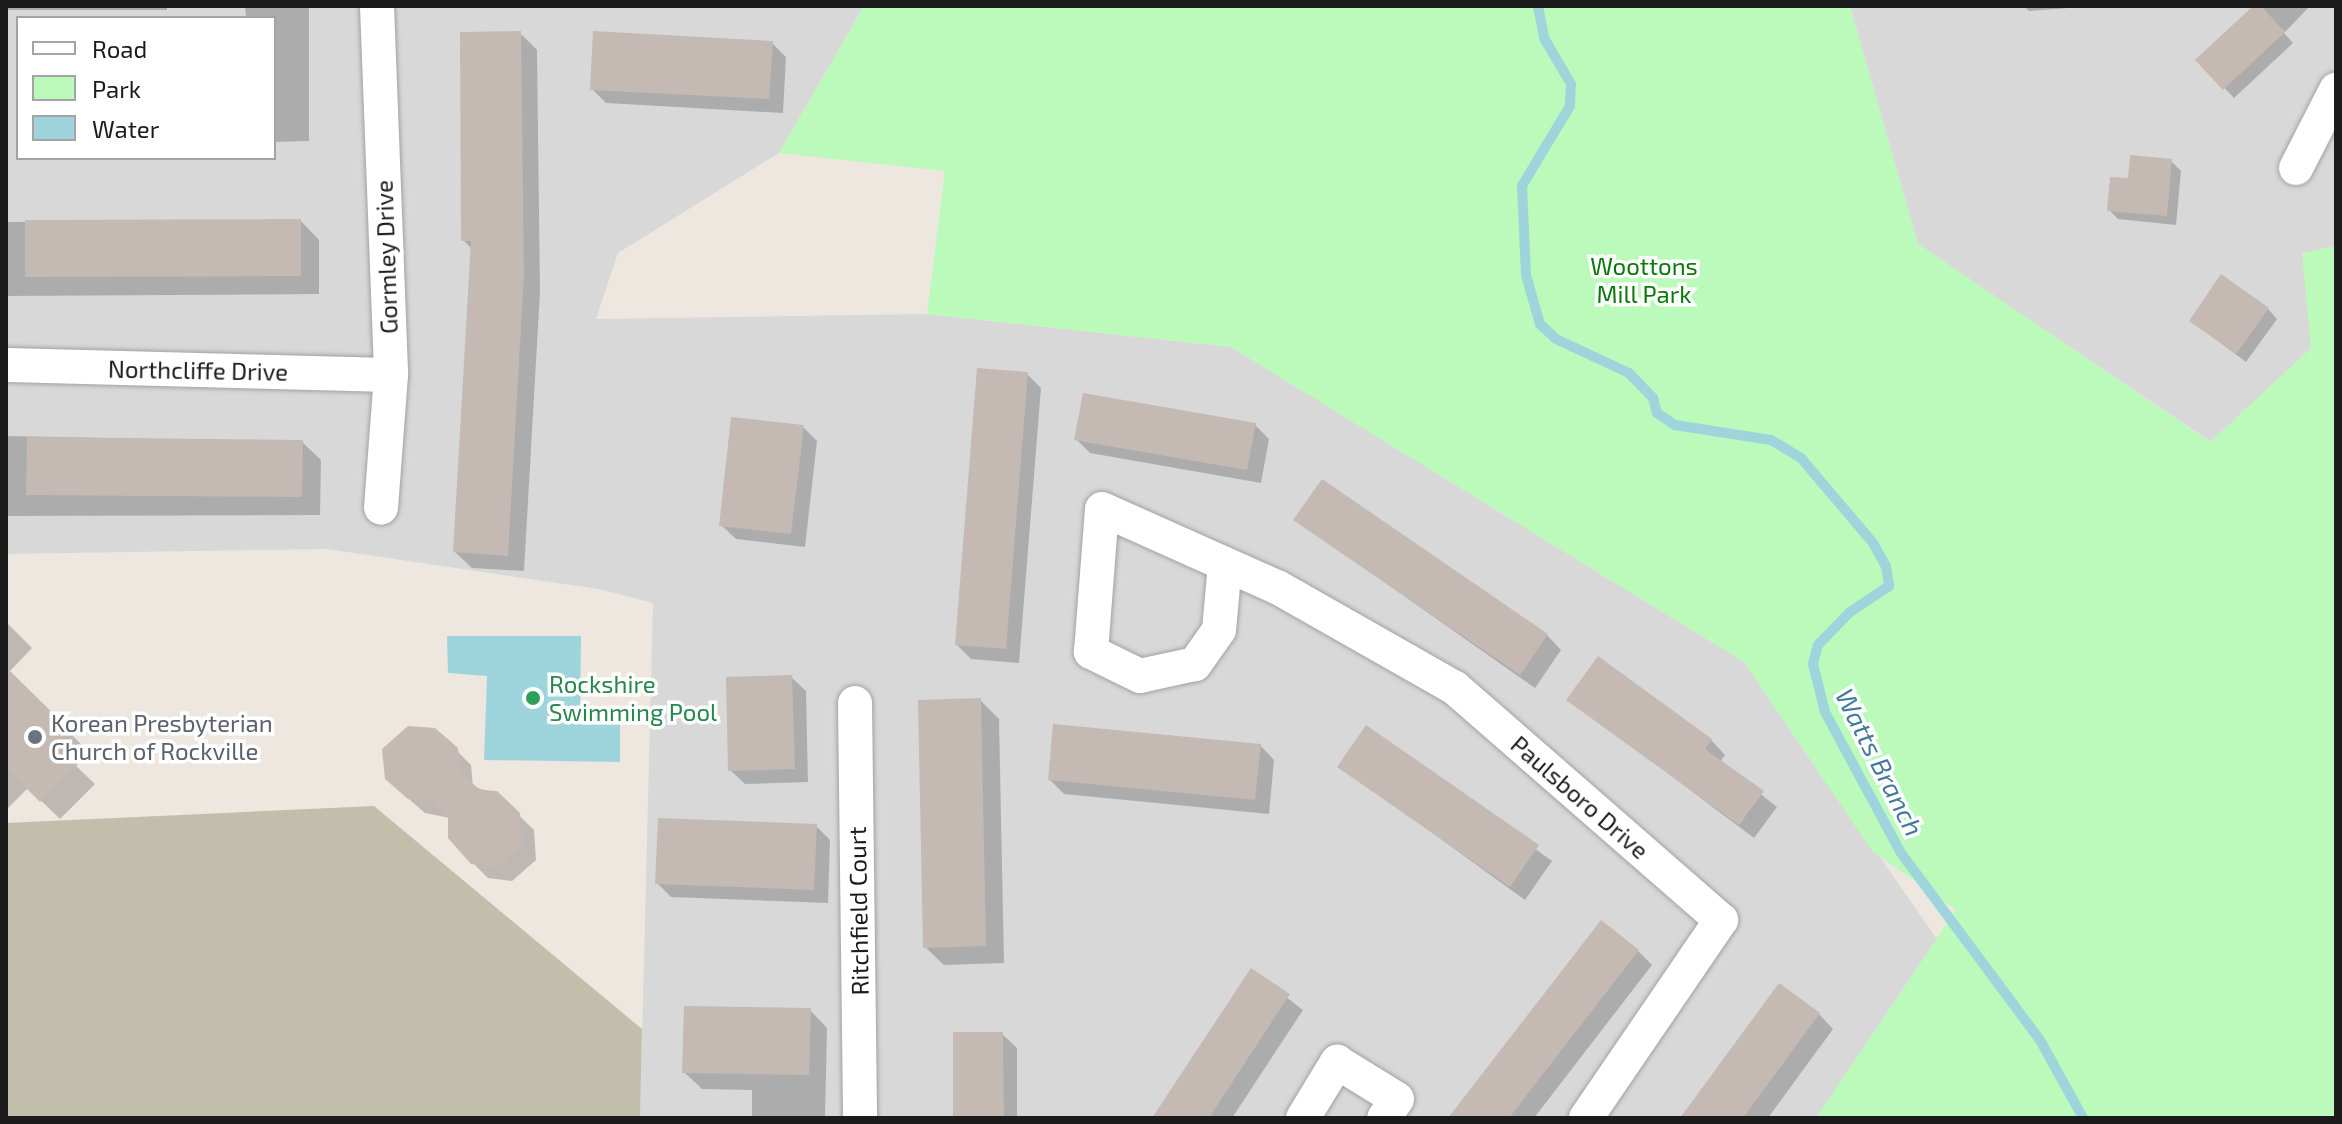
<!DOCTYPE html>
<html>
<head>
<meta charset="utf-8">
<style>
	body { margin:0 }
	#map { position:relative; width:2342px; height:1124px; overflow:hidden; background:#ede7e0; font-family:"Exo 2",sans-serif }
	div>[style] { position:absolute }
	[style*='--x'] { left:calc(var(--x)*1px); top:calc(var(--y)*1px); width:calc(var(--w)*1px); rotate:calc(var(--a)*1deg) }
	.residential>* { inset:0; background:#d9d8d8 }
	.construction>* { inset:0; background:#c1bfab }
	.park>* { inset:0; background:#bbfaba }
	.water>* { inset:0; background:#9ed4dc }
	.shadow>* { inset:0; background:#0003 }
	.stream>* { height:10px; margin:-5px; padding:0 5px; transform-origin:5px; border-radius:5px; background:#9ed4dc }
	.building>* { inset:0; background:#c4b9b3 }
	.roads { filter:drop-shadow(0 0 2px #a2a2a2) drop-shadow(0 0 2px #a2a2a2) }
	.street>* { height:34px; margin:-17px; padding:0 17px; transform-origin:17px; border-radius:17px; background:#fff }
	.dots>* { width:22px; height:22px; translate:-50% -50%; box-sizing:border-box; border:4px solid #fff; border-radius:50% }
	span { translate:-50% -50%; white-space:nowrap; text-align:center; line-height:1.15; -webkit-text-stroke:7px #fff; paint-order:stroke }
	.street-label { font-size:24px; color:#1b1b1b }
	.park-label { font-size:24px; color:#0b7909 }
	.leisure-label { font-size:24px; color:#27864d }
	.left { translate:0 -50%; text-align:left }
	.worship-label { font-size:24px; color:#5b616d }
	.water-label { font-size:26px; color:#42789c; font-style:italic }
	.frame { position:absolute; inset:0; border:8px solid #1b1b1b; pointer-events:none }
	.legend { position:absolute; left:16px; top:16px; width:260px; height:144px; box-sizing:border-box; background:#fff; border:2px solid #a4a4a4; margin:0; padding:10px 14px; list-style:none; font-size:24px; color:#1b1b1b }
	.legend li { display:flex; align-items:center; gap:16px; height:40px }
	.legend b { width:40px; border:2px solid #a4a4a4 }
</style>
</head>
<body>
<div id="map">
	<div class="residential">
		<div style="clip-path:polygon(evenodd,6px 6px,864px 6px,779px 153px,618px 253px,596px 319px,927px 314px,1231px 347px,1744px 662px,1937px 939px,1825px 1118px,640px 1118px,653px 603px,598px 589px,327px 549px,6px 554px,6px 6px,18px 18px,274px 18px,274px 158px,18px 158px,18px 18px)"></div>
		<div style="clip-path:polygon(1850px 6px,2336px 6px,2336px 632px,2211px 442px,1918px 244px)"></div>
	</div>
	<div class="construction">
		<div style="clip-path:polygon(374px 806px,642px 1029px,640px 1118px,6px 1118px,6px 823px)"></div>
	</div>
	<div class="park">
		<div style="clip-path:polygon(864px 6px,1850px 6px,1918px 244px,2210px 442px,2311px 348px,2302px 253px,2336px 246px,2336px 1118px,1816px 1118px,1956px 910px,1872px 851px,1744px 662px,1231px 347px,927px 314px,945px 171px,779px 153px)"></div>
	</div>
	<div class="water">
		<div style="clip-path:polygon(447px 636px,581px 636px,580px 720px,620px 721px,620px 762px,484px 760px,487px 676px,448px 673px)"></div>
	</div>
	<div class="shadow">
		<div style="clip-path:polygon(6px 6px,167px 6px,167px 10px,6px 10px)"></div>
		<div style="clip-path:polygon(245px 6px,309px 6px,309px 141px,274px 142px,274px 18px,246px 18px)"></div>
		<div style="clip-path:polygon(2024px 6px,2095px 6px,2029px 11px)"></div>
		<div style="clip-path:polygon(2255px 6px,2310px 6px,2284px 33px,2293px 43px,2234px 98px,2198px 60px)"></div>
		<div style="clip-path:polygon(520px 33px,537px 50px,540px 292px,524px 571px,472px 568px,455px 552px,472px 249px,463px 240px)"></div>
		<div style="clip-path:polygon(772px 43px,786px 57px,783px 113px,606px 103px,592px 89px)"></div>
		<div style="clip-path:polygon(2171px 161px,2181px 171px,2176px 225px,2118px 219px,2109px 210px,2130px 180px)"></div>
		<div style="clip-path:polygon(301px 221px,319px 240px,319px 294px,6px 296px,6px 222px)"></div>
		<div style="clip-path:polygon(2268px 309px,2277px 319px,2246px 362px,2191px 321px)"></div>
		<div style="clip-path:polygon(1027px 374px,1041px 388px,1019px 663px,971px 659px,957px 645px)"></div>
		<div style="clip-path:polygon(1255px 425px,1269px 439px,1261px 483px,1090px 453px,1076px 439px)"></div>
		<div style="clip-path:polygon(803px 427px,817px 441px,805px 547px,736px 539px,721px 525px)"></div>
		<div style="clip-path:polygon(6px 436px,302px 442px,321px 460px,320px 515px,6px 516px)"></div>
		<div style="clip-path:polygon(1296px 520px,1547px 635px,1561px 650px,1535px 688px)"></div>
		<div style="clip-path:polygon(6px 622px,32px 648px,9px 672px,87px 750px,74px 764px,95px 784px,60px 819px,28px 788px,6px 810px)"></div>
		<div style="clip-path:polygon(791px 677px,806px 691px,808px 782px,745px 784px,730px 770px)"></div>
		<div style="clip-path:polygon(1569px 699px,1711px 740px,1725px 755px,1720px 762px,1777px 807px,1754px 838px)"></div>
		<div style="clip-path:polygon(980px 700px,999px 719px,1004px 963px,944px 965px,925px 947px)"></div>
		<div style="clip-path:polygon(1367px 728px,1552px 861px,1525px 900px,1340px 766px)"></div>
		<div style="clip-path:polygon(1260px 745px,1274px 760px,1269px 814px,1064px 794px,1050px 780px)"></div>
		<div style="clip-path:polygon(456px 750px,471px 765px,473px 787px,496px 793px,534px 830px,536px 860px,512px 881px,488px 878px,473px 863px,450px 818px,425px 813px,402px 793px)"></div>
		<div style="clip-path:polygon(816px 826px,830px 840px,828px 903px,671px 897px,657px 883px)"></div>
		<div style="clip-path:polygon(1638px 951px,1652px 965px,1534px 1118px,1461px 1118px)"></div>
		<div style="clip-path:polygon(1252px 971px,1303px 1010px,1232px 1118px,1155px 1118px)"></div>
		<div style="clip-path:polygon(810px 1010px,827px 1028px,825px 1118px,752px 1118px,752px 1090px,702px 1089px,684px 1072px)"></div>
		<div style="clip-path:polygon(1819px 1014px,1833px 1029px,1768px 1118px,1684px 1118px)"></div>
		<div style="clip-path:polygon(1002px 1034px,1017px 1048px,1017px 1118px,955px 1118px)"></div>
	</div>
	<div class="stream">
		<div style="--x:1538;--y:6;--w:33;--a:79"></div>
		<div style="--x:1544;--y:38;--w:53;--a:59.6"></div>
		<div style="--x:1571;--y:84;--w:22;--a:93"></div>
		<div style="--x:1570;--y:106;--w:93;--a:121"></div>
		<div style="--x:1522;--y:186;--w:89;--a:87.4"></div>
		<div style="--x:1526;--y:275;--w:51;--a:74.1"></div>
		<div style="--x:1540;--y:324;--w:22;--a:43"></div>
		<div style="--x:1556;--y:339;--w:81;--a:25"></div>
		<div style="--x:1629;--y:373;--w:35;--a:46"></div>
		<div style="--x:1653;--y:398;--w:16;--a:75"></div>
		<div style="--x:1657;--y:413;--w:22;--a:34"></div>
		<div style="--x:1675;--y:425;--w:97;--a:8.9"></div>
		<div style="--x:1771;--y:440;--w:35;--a:31"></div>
		<div style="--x:1801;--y:458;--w:111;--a:49.7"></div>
		<div style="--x:1873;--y:543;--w:26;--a:61"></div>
		<div style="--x:1886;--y:566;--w:20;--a:81"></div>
		<div style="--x:1889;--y:586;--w:47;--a:146.3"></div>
		<div style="--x:1850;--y:612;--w:46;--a:134.1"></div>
		<div style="--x:1818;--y:645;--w:20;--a:105"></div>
		<div style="--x:1813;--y:664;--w:49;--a:76"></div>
		<div style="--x:1825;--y:712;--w:160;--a:61.7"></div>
		<div style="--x:1901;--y:853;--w:233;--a:53.4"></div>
		<div style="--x:2040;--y:1040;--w:89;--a:61.1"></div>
	</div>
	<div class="building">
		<div style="clip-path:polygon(2253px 6px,2261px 6px,2285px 32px,2223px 90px,2195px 60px)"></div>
		<div style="clip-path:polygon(521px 31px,524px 274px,508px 556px,453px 552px,471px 241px,461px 241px,460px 32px)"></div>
		<div style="clip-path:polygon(593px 31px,773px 41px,769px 99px,590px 90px)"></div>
		<div style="clip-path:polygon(2130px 155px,2172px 159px,2167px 216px,2107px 211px,2110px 177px,2128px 178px)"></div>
		<div style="clip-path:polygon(301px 219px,301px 276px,25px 277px,25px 220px)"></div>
		<div style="clip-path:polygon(2221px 274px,2269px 308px,2236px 354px,2189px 321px)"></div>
		<div style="clip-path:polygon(977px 368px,1028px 372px,1006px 649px,955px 645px)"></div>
		<div style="clip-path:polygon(1083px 393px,1256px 423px,1247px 470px,1074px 440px)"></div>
		<div style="clip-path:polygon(731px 417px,804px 425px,791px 534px,719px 526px)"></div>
		<div style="clip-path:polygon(27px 437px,303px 440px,302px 497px,26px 495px)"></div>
		<div style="clip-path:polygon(1322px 479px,1548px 634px,1520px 675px,1293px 520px)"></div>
		<div style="clip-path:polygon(1598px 656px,1712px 739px,1705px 749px,1764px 791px,1739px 825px,1566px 700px)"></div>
		<div style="clip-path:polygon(6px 667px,70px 730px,57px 744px,78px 764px,40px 802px,6px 768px)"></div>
		<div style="clip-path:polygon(792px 675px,795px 769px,728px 771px,726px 677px)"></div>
		<div style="clip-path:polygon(981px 698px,986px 946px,923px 948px,918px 700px)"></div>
		<div style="clip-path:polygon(1053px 724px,1261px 744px,1255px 800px,1048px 780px)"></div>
		<div style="clip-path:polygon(1366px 725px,1539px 845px,1510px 887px,1337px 767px)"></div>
		<div style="clip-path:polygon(408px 726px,435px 728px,458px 748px,460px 772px,480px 790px,497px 791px,520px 813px,522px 845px,498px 867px,471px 864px,448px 838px,448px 818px,430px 801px,408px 799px,385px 779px,382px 749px)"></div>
		<div style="clip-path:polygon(658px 818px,817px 824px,814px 890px,655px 884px)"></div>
		<div style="clip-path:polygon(1601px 920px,1639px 950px,1509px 1118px,1448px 1118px)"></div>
		<div style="clip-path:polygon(1251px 968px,1290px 994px,1209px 1118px,1152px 1118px)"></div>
		<div style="clip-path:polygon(1779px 983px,1820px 1013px,1743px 1118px,1680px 1118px)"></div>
		<div style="clip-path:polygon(684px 1006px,811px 1008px,809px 1075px,682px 1073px)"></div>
		<div style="clip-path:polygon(953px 1032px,1003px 1032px,1004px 1118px,953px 1118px)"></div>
	</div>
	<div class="roads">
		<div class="street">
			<div style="--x:377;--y:6;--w:369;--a:87.8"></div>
			<div style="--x:391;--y:375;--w:133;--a:94.3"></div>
			<div style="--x:2296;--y:168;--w:88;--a:-62.9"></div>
			<div style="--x:6;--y:365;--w:385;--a:1.5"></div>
			<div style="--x:1225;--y:564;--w:66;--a:95.2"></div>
			<div style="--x:1219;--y:630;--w:42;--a:125.2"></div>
			<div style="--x:1195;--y:664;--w:56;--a:167.7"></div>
			<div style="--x:1140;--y:676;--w:55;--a:-153.9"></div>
			<div style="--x:1091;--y:652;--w:143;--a:-85.6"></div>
			<div style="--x:1102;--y:509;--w:154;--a:24.1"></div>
			<div style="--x:1243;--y:572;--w:39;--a:24"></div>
			<div style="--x:1279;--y:588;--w:202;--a:29.6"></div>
			<div style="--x:1455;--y:688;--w:353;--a:41.1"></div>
			<div style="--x:1721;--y:920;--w:240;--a:124.3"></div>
			<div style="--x:855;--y:703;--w:415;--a:89.3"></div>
			<div style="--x:1303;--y:1118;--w:66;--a:-58.7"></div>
			<div style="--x:1337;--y:1062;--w:70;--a:31.7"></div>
			<div style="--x:1397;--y:1099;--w:23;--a:124"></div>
		</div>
	</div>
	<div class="dots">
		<div style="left:533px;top:698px;background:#2e9e5b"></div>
		<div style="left:35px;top:737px;background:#6b7280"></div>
	</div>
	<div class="street-label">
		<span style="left:386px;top:257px;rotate:-92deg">Gormley Drive</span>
		<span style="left:198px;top:370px;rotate:1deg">Northcliffe Drive</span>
		<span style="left:1580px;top:797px;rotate:41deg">Paulsboro Drive</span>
		<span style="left:858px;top:911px;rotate:-91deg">Ritchfield Court</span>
	</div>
	<div class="park-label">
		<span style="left:1644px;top:280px">Woottons<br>Mill Park</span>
	</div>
	<div class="leisure-label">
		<span class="left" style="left:549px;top:698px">Rockshire<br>Swimming Pool</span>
	</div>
	<div class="worship-label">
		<span class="left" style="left:51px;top:737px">Korean Presbyterian<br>Church of Rockville</span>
	</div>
	<div class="water-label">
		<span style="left:1880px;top:762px;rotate:63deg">Watts Branch</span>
	</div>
	<div class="frame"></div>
	<ul class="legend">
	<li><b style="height:10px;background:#fff"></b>Road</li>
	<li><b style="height:22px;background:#bbfaba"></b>Park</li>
	<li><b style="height:22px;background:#9ed4dc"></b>Water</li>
	</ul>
</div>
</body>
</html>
